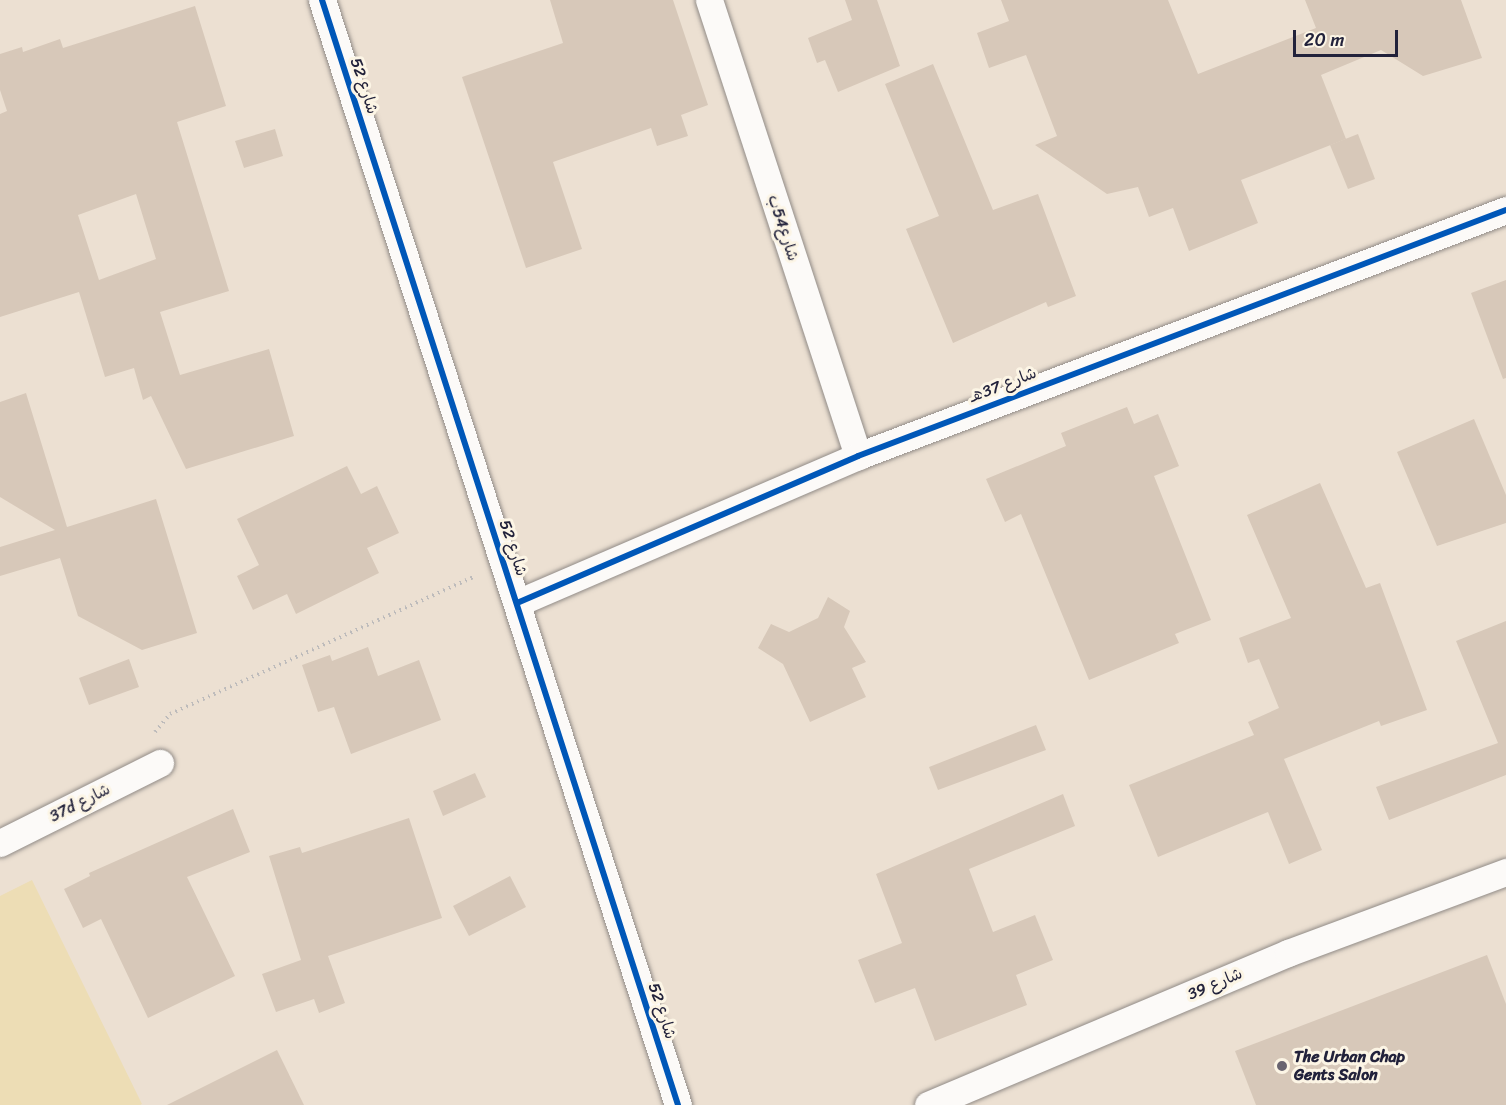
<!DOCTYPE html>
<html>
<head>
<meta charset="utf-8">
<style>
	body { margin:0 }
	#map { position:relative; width:1506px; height:1105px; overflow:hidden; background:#ece0d2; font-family:Sriracha,"Playpen Sans Arabic",sans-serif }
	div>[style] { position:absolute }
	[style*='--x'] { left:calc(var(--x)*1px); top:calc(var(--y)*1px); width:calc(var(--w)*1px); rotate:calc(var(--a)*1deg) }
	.sand>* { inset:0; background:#edddb5 }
	.building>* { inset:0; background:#d7c8b9 }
	.path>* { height:4px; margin-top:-2px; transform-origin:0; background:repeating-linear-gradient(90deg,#bdbbbb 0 1.5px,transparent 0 6px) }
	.roads { filter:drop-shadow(0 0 2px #918b87) drop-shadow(0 0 2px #918b87) }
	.street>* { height:27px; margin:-13.5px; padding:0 13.5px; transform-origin:13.5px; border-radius:13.5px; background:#fcfaf8 }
	.cycleway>* { height:6px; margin:-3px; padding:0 3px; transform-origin:3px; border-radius:3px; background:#0057b8 }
	.dots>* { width:16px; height:16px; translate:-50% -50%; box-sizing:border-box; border:3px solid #fcf5e5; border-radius:50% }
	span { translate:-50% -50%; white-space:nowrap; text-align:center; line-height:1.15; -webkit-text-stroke:6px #fcf5e5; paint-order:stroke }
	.street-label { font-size:16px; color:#22223b }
	.poi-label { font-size:16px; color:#22223b; font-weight:700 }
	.left { translate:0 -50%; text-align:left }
	.scale { position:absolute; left:1293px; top:30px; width:105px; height:27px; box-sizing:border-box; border:3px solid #22223b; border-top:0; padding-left:8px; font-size:18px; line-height:21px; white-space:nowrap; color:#22223b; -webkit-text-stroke:4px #fcf5e5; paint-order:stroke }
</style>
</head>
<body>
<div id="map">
	<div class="sand">
		<div style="clip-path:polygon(32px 880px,142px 1104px,140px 1105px,0 1105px,0 896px)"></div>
	</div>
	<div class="building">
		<div style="clip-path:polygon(550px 0,673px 0,708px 105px,681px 115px,688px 136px,657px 146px,651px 128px,553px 162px,582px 249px,526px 268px,462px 77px,563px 43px)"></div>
		<div style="clip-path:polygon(845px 0,877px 0,900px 66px,838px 92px,825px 60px,817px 63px,808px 38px,852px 20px)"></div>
		<div style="clip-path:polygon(1001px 0,1168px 0,1198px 74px,1316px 28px,1305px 0,1461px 0,1482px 58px,1423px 76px,1381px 50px,1321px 75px,1346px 139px,1241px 180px,1258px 223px,1189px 251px,1173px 208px,1149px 217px,1138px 187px,1107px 194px,1035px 145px,1057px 136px,1026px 55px,989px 68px,977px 33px,1009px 21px)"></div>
		<div style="clip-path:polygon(evenodd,195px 6px,226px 106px,177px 122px,229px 291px,160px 312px,180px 375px,269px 349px,294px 436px,186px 469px,151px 396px,143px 400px,134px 368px,105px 377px,79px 292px,0 317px,0 114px,7px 111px,0 90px,0 54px,22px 47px,23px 52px,60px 39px,63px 48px,195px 6px,136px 194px,156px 259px,99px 280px,78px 215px,136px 194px)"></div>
		<div style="clip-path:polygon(933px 64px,993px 210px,1038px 194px,1076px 296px,1048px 307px,1046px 302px,953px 343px,906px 229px,939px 216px,885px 84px)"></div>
		<div style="clip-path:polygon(275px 129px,283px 156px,244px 168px,235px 141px)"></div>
		<div style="clip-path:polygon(1358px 134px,1375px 179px,1348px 189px,1330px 145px)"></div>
		<div style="clip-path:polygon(1506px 280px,1506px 378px,1503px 379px,1471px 293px)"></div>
		<div style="clip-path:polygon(26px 393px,67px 527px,156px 499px,197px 633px,142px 650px,78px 616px,60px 558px,0 576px,0 547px,55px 530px,0 497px,0 402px)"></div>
		<div style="clip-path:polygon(1127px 407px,1134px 424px,1158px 414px,1179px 466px,1154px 476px,1211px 620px,1175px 634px,1179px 643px,1089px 680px,1021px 514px,1005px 522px,986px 479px,1066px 446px,1061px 433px)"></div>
		<div style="clip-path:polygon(1474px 419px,1506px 495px,1506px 523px,1437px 546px,1397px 452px)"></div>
		<div style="clip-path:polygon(347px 466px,361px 494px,377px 486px,399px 533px,367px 548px,379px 573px,296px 614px,287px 594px,253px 610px,237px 576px,259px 565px,237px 519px)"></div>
		<div style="clip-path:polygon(1320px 483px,1366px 588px,1380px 583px,1427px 710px,1381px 726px,1379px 721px,1284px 759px,1322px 850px,1289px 864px,1268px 812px,1158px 857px,1129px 785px,1254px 735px,1248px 722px,1279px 708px,1259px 659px,1248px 663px,1239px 638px,1291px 618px,1247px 515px)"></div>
		<div style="clip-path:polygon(828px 597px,850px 611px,844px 627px,866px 662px,852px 668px,866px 697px,810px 722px,783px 664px,758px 648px,771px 624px,789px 632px,818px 618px)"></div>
		<div style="clip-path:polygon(1506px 621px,1506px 775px,1389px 820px,1376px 787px,1498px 743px,1456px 641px)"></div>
		<div style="clip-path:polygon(368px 647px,378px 676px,419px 660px,441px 720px,351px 754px,334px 707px,318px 712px,302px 665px,330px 655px,332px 661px)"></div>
		<div style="clip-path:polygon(129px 659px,139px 687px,89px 705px,79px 678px)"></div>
		<div style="clip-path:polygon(1036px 725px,1046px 750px,938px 790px,929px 767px)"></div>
		<div style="clip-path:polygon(475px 773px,486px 797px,443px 816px,433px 791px)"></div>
		<div style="clip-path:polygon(1063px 794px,1075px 826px,969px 869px,993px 932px,1035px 915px,1053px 960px,1016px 975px,1027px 1005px,935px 1041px,915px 988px,875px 1003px,858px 960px,902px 943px,876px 874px)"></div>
		<div style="clip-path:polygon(233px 809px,250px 852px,187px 877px,235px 976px,148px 1018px,101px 919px,83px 928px,64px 889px,90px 876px,89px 873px)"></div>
		<div style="clip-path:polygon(409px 818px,442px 918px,328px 956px,345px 1003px,319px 1013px,314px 999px,276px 1012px,262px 974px,301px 960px,269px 856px,300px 847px,302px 853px)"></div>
		<div style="clip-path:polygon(510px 876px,526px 907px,469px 936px,453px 906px)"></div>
		<div style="clip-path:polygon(1487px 955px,1506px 1004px,1506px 1105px,1256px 1105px,1235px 1051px)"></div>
		<div style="clip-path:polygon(277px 1050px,304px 1105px,167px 1105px)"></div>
	</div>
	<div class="path">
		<div style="--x:155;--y:732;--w:23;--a:-50"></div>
		<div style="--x:170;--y:714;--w:335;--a:-24.3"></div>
	</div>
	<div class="roads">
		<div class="street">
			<div style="--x:322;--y:0;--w:1161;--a:72.14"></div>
			<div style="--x:709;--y:0;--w:480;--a:71.9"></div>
			<div style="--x:517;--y:603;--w:371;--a:-23.3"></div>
			<div style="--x:858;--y:456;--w:693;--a:-20.79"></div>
			<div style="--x:0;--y:843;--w:179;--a:-26.6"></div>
			<div style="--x:928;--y:1105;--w:391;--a:-22.9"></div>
			<div style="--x:1288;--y:953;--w:233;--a:-20.4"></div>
		</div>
	</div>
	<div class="cycleway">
		<div style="--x:322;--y:0;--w:1161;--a:72.14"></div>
		<div style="--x:517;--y:603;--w:371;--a:-23.3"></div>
		<div style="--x:858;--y:456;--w:693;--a:-20.79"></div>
	</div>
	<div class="dots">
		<div style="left:1282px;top:1066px;background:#696470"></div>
	</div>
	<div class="street-label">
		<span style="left:364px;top:86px;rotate:72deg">شارع 52</span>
		<span style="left:783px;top:228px;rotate:72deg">شارع54ب</span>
		<span style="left:1003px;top:385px;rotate:-21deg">شارع 37هـ</span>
		<span style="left:513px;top:548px;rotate:72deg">شارع 52</span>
		<span style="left:80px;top:803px;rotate:-27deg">37d شارع</span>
		<span style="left:1215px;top:984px;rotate:-23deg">شارع 39</span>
		<span style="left:662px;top:1011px;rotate:72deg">شارع 52</span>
	</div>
	<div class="poi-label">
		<span class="left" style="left:1294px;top:1066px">The Urban Chap<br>Gents Salon</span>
	</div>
	<div class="scale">20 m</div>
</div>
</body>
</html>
